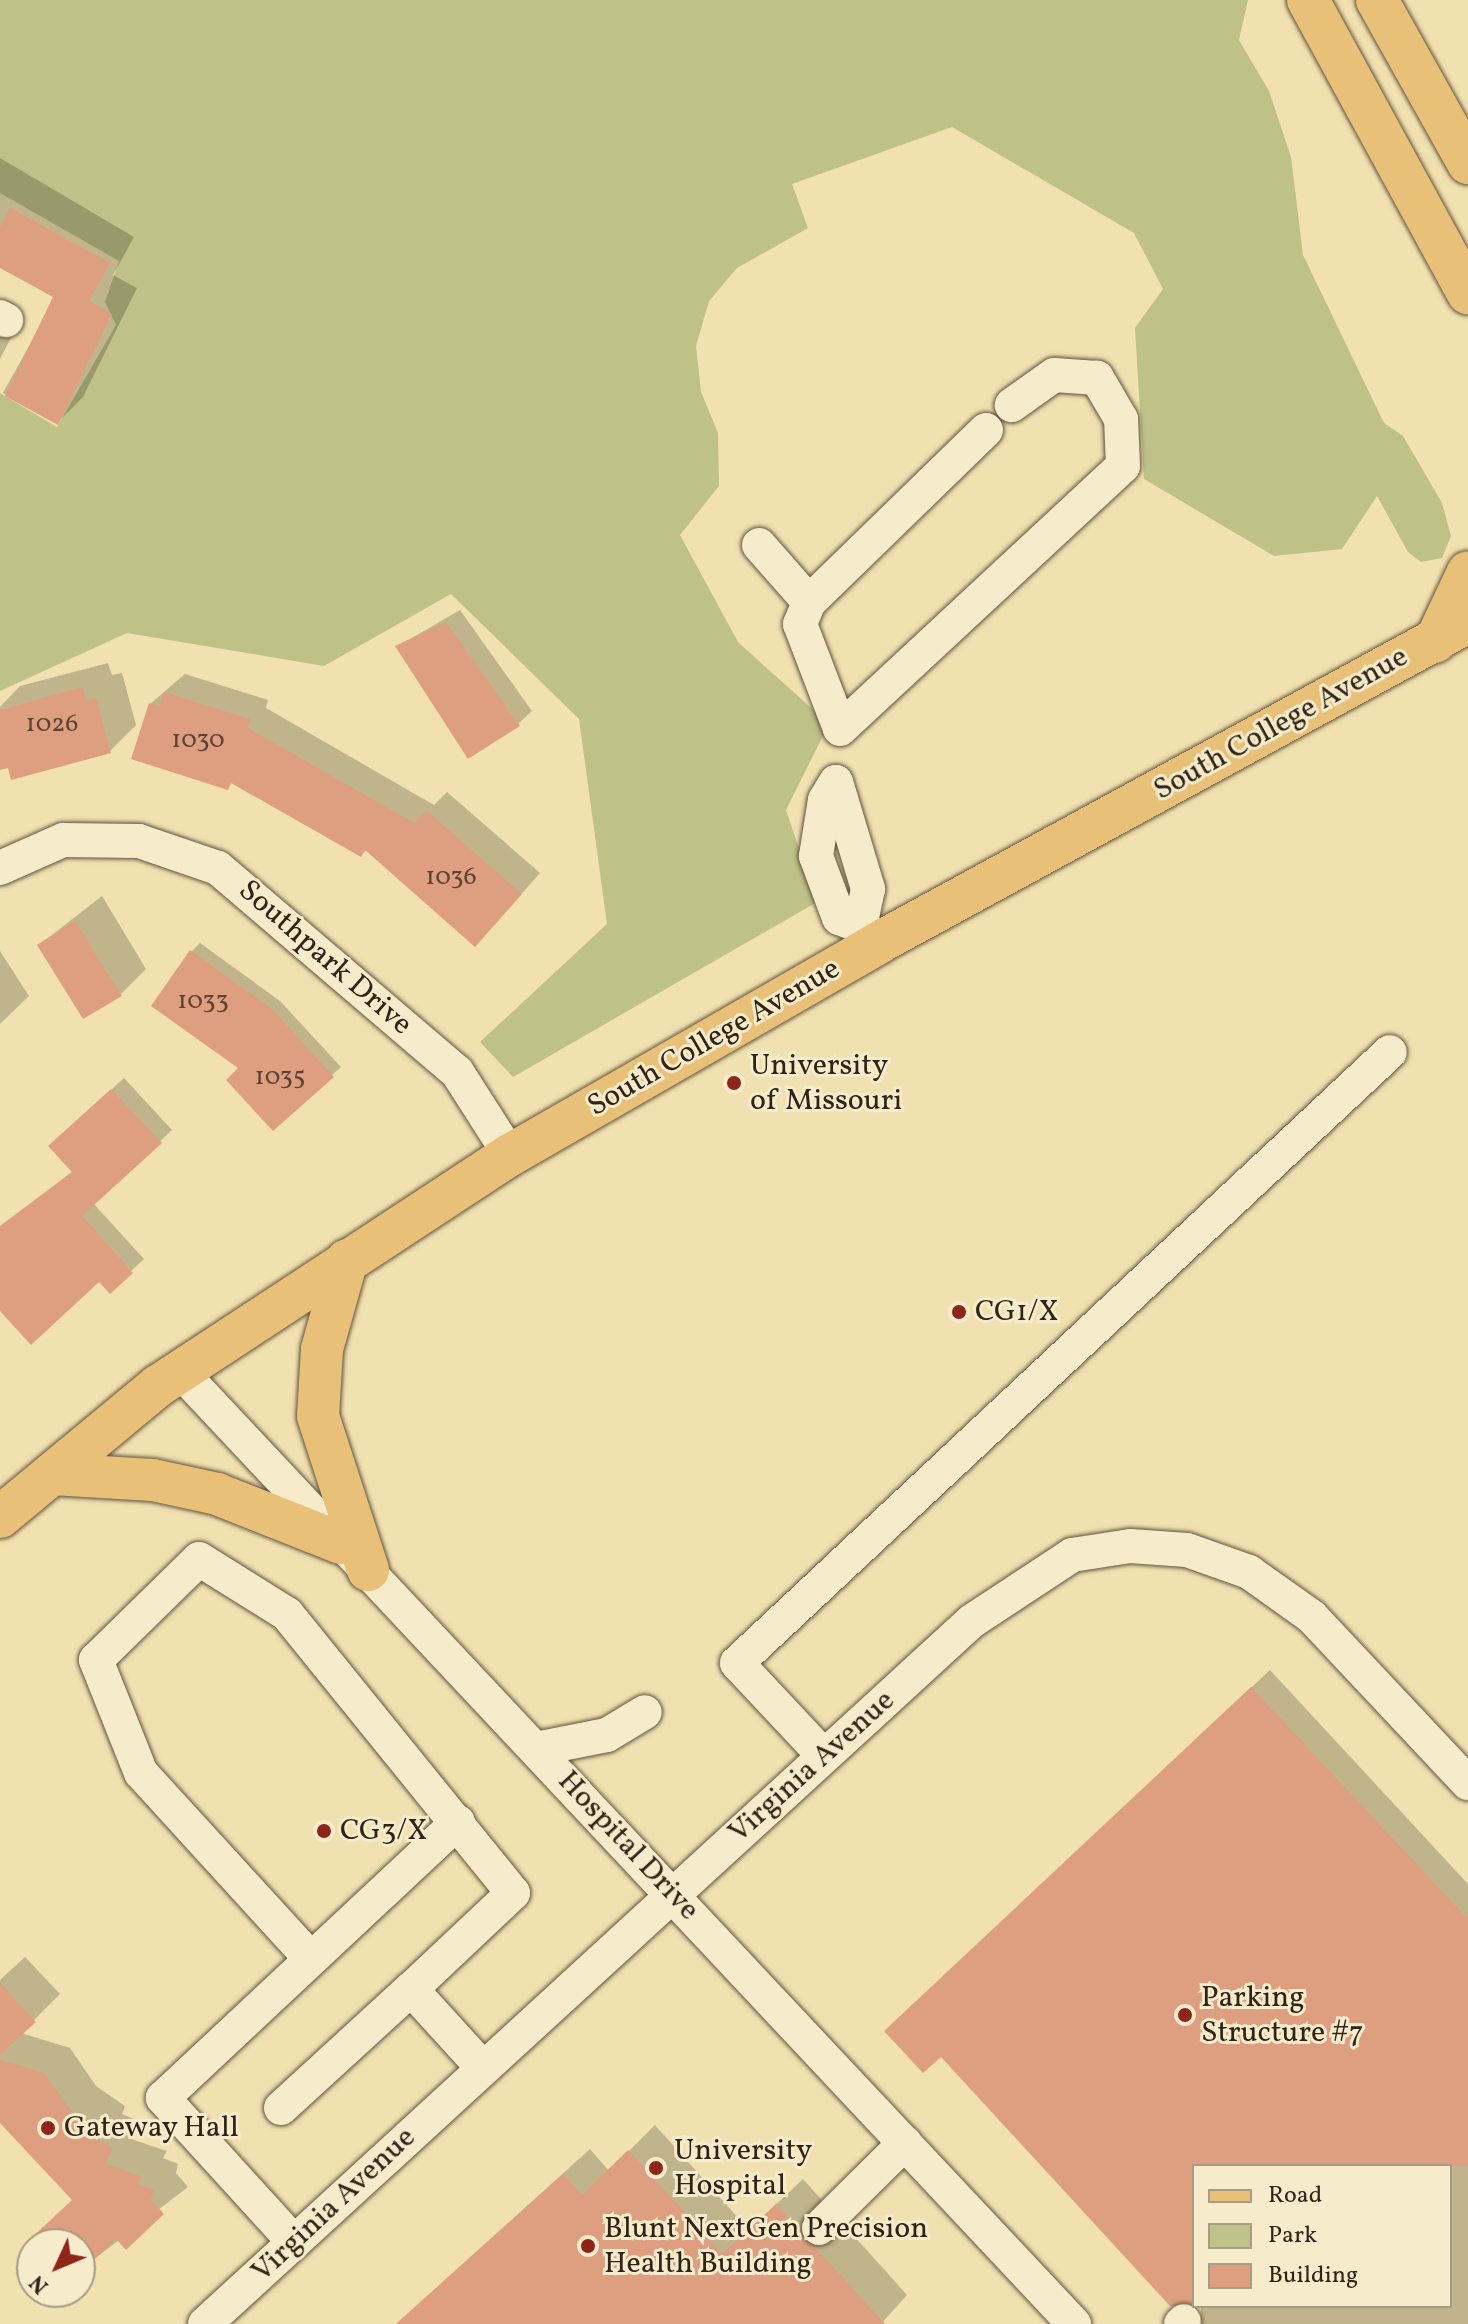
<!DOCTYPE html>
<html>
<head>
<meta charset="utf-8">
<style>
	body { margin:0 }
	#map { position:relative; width:1468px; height:2324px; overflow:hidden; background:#f1e1b0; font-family:Vollkorn,serif }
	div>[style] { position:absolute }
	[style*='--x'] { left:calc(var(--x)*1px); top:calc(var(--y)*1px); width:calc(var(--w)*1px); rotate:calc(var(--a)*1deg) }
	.green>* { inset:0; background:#bec188 }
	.shadow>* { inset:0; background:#0003 }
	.building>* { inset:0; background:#de9f81 }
	.roads { filter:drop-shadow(0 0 2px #61533d) drop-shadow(0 0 2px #61533d) }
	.minor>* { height:34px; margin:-17px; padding:0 17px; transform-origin:17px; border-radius:17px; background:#f6eccc }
	.major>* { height:42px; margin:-21px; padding:0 21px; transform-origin:21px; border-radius:21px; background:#e8c078 }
	.dots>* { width:22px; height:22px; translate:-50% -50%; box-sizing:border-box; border:4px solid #f6eccc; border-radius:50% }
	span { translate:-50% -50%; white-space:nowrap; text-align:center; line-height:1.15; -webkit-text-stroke:6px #f6eccc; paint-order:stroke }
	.number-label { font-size:26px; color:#5c4332 }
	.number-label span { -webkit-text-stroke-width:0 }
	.street-label { font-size:30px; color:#312417 }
	.poi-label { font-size:30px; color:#312417 }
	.left { translate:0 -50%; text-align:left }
	.legend { position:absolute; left:1192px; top:2164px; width:260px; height:144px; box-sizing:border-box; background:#f6eccc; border:2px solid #a79c84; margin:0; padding:10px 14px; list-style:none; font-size:24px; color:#312417 }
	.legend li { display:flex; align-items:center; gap:16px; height:40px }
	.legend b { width:40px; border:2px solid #a79c84 }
	.north { position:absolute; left:16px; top:2228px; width:80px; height:80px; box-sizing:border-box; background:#f6eccc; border:2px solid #a79c84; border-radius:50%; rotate:226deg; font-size:22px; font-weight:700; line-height:32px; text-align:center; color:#312417 }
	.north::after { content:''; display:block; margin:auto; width:28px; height:36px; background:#8f2418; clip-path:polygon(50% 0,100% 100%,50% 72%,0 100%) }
</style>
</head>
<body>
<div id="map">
	<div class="green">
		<div style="clip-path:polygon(0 0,1248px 0,1239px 40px,1269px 91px,1291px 157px,1303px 255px,1384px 423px,1403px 436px,1442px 503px,1451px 536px,1442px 558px,1421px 562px,1408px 552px,1377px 496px,1342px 549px,1274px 556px,1144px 479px,1135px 328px,1163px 289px,1134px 233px,952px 127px,792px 184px,808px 228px,737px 268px,709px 301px,696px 346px,701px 392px,718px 433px,719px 486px,680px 535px,738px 642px,829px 724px,786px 810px,817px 902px,513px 1077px,480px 1042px,607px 924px,579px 719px,451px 594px,324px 666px,127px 633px,0 691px,0 393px,57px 427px,116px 325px,105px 302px,119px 261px,0 193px)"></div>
	</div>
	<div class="shadow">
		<div style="clip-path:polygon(0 158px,134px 237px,113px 275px,137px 288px,83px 397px,57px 423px,3px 393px,56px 297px,0 262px)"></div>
		<div style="clip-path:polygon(0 327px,13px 334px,0 359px)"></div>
		<div style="clip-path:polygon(460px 610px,532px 711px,518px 724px,398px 646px)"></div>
		<div style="clip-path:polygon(108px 663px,112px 675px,122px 673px,136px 725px,110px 751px,0 768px,0 707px,20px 686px)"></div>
		<div style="clip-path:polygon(185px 674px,268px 700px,266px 708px,434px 805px,447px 792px,540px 873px,494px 925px,367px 849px,361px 855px,233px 782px,228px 787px,150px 704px)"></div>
		<div style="clip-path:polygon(102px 896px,146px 969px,120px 995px,39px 945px)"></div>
		<div style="clip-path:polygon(200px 943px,280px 1001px,341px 1067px,332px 1075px,241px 1068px,191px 952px)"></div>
		<div style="clip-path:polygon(0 951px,29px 996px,0 1024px)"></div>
		<div style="clip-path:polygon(124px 1078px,172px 1130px,93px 1203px,144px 1259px,110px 1291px,99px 1279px,0 1308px,0 1230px,74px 1170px,63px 1134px)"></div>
		<div style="clip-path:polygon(1270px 1670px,1468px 1884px,1468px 2324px,1200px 2324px,1201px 2306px,1450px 2306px,1450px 2166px,1194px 2166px,1194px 2305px,1171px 2304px,905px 2013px)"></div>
		<div style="clip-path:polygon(25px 1957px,60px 1994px,21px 2033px,70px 2048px,96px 2086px,125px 2106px,122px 2114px,138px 2121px,131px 2139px,167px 2151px,163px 2158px,178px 2164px,176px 2173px,188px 2187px,80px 2270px,80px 2244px,31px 2241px,74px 2199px,0 2120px,0 1980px)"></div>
		<div style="clip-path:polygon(655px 2125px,749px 2230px,803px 2179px,907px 2295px,881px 2324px,396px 2324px,590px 2149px,609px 2171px)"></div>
	</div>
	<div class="building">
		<div style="clip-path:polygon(10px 208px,110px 263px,89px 301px,112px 314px,58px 425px,5px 396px,53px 297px,0 268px,0 227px)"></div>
		<div style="clip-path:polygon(446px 622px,520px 726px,468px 759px,395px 646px)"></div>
		<div style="clip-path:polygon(83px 687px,86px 700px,96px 698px,111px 753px,11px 780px,8px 768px,0 770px,0 710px)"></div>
		<div style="clip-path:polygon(164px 692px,250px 719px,248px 728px,414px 823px,426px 810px,522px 894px,475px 947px,365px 850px,361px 857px,231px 783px,228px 790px,131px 759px,149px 703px,159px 706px)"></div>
		<div style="clip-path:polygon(75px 921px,122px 996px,83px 1019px,37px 945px)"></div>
		<div style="clip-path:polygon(190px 950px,272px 1009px,334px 1077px,273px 1131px,226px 1080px,238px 1068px,151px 1006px)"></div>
		<div style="clip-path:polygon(111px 1089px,162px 1143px,82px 1216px,133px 1273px,110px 1294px,99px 1282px,31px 1345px,0 1311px,0 1226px,72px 1172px,48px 1146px)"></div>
		<div style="clip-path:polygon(1251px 1687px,1468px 1919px,1468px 2166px,1194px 2166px,1194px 2304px,1170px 2306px,941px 2057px,923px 2073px,884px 2031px)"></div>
		<div style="clip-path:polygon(0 1983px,36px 2022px,0 2055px)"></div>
		<div style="clip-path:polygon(0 2060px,44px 2073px,71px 2111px,101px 2133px,97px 2140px,113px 2147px,106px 2164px,142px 2177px,138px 2184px,154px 2190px,151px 2199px,164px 2214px,126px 2250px,116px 2239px,80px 2273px,80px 2244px,28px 2241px,72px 2200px,0 2123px)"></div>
		<div style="clip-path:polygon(628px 2150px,722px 2254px,776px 2204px,885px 2324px,396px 2324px,563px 2174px,582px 2195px)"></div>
	</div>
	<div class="roads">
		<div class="minor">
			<div style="--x:0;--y:317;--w:7;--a:27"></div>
			<div style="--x:986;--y:430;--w:247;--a:135.8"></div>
			<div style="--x:809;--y:602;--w:24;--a:112"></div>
			<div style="--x:800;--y:624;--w:112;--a:69.1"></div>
			<div style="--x:840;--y:729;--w:386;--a:-42.9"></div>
			<div style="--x:1123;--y:466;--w:47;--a:-92.4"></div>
			<div style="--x:1121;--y:419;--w:48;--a:-120.3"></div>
			<div style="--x:1097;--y:378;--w:43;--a:-176"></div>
			<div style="--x:1054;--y:375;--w:52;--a:144.5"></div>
			<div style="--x:759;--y:545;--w:76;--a:48.7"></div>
			<div style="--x:0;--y:868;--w:69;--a:-24"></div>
			<div style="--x:63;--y:840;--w:76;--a:0.8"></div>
			<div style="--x:139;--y:841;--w:83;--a:18.9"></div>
			<div style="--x:218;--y:868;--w:314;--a:40.5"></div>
			<div style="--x:457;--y:1072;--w:98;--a:57.4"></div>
			<div style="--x:860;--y:926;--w:22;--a:-159"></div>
			<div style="--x:839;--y:918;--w:66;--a:-110.4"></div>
			<div style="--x:816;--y:856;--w:57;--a:-80.9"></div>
			<div style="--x:825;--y:800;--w:21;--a:-59"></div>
			<div style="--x:836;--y:782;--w:112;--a:73.3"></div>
			<div style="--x:868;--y:889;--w:38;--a:102"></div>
			<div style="--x:860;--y:926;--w:24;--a:66"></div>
			<div style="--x:180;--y:1371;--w:1307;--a:46.83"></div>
			<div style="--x:536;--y:1749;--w:72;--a:-11.2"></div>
			<div style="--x:607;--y:1735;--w:44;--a:-31.2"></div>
			<div style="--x:824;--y:1756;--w:127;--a:-133.1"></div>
			<div style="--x:737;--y:1663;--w:894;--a:-43.1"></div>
			<div style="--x:311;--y:1959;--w:252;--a:-132.4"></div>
			<div style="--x:141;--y:1773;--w:122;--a:-111.7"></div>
			<div style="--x:96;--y:1660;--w:144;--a:-44.4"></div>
			<div style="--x:199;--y:1559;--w:104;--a:32"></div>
			<div style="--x:287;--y:1614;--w:359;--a:51"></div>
			<div style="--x:513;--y:1893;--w:140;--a:136.7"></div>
			<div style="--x:411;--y:1989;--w:105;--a:47.7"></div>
			<div style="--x:281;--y:2108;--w:176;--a:-42.5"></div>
			<div style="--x:819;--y:2228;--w:121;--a:-44.7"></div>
			<div style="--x:294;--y:2242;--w:195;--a:-132.3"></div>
			<div style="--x:163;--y:2098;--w:404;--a:-43.1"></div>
			<div style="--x:205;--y:2324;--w:1040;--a:-42.51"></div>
			<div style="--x:972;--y:1621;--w:120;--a:-33.4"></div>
			<div style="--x:1072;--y:1555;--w:59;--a:-8.8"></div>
			<div style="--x:1130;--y:1546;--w:57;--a:4"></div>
			<div style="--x:1187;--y:1550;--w:66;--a:19.5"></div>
			<div style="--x:1249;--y:1572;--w:77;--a:35.5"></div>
			<div style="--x:1312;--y:1617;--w:228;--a:46.8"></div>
			<div style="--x:1181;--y:2324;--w:4;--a:-45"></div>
		</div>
		<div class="major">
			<div style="--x:1308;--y:0;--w:334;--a:61.4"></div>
			<div style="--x:1377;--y:0;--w:187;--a:60.8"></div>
			<div style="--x:1435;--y:642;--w:77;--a:-64.8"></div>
			<div style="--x:347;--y:1260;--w:92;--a:105.7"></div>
			<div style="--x:322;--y:1349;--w:67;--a:93.4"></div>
			<div style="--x:318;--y:1416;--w:162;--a:72"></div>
			<div style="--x:52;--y:1474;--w:101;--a:3.4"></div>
			<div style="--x:153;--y:1480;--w:66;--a:12.3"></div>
			<div style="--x:217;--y:1494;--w:133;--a:21.6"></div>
			<div style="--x:0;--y:1517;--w:205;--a:-39.7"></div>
			<div style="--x:158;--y:1386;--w:421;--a:-33.3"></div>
			<div style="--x:510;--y:1155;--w:425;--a:-29.9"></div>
			<div style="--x:878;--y:943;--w:672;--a:-28.55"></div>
		</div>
	</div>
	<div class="dots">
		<div style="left:734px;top:1083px;background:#8f2418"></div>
		<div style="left:959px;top:1312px;background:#8f2418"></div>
		<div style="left:324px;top:1831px;background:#8f2418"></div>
		<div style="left:1185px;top:2015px;background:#8f2418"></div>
		<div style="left:48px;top:2128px;background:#8f2418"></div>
		<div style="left:656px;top:2168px;background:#8f2418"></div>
		<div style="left:588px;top:2246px;background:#8f2418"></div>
	</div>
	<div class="number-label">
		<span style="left:52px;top:725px">1026</span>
		<span style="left:198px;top:741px">1030</span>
		<span style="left:451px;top:878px">1036</span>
		<span style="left:203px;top:1002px">1033</span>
		<span style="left:280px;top:1078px">1035</span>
	</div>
	<div class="street-label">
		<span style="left:1281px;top:724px;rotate:-29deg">South College Avenue</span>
		<span style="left:325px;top:958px;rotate:41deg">Southpark Drive</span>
		<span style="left:714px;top:1038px;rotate:-30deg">South College Avenue</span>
		<span style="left:812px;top:1767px;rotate:-42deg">Virginia Avenue</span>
		<span style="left:628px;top:1846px;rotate:47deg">Hospital Drive</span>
		<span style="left:334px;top:2205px;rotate:-43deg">Virginia Avenue</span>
	</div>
	<div class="poi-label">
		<span class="left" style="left:750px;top:1083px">University<br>of Missouri</span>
		<span class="left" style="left:975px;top:1312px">CG1/X</span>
		<span class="left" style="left:340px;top:1831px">CG3/X</span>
		<span class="left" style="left:1201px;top:2015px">Parking<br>Structure #7</span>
		<span class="left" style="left:64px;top:2128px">Gateway Hall</span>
		<span class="left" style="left:674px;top:2168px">University<br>Hospital</span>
		<span class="left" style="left:604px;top:2246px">Blunt NextGen Precision<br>Health Building</span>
	</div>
	<ul class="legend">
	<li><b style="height:10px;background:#e8c078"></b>Road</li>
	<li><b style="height:22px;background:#bec188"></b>Park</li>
	<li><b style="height:22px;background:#de9f81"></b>Building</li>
	</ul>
	<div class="north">N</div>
</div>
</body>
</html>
